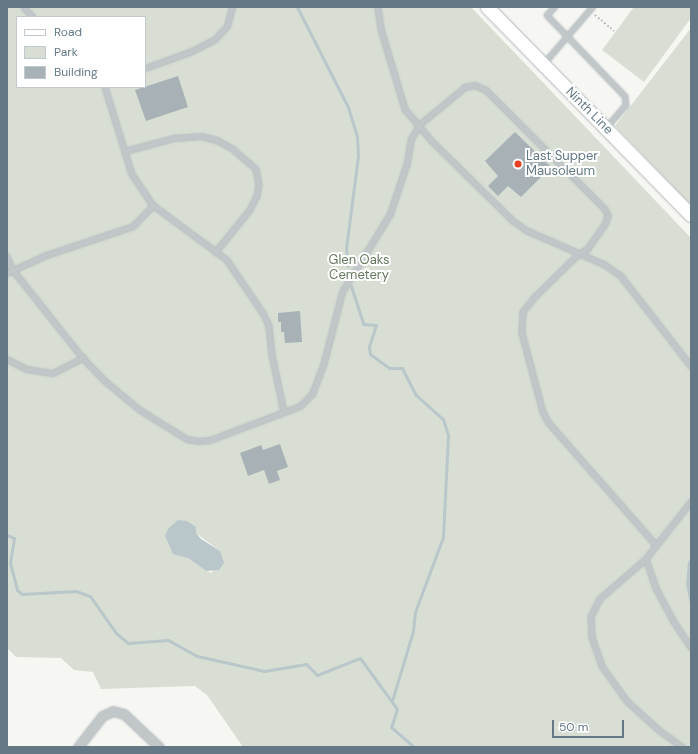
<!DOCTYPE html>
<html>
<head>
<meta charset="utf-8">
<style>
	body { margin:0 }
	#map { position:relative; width:698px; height:754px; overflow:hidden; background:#f6f6f3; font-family:"DM Sans",sans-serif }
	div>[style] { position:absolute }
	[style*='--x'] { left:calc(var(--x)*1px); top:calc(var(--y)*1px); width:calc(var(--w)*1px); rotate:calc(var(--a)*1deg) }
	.green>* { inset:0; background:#d8ded4 }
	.water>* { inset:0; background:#b9c7ca }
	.stream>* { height:3px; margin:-1.5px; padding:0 1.5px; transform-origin:1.5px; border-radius:1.5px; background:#b9c7ca }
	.building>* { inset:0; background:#a8b2b6 }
	.path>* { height:1.5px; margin-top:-0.75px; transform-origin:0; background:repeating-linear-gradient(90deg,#bbbec0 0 2px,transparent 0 4px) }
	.roads { filter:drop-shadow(0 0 1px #b3babd) drop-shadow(0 0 1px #b3babd) }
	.lane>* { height:4.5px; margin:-2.25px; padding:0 2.25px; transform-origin:2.25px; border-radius:2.25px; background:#c1c6c9 }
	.street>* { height:9px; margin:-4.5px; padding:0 4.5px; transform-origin:4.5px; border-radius:4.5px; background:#c1c6c9 }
	.secondary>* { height:13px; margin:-6.5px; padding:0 6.5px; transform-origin:6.5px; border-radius:6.5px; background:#fff }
	.dots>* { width:11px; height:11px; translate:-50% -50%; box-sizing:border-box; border:2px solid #fff; border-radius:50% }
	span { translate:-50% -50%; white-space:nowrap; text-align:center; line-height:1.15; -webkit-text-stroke:4px #fff; paint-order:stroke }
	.street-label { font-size:13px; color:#647985 }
	.poi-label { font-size:13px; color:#647985 }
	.left { translate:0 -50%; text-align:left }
	.park-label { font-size:13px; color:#66775f }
	.frame { position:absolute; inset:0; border:8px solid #647985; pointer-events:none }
	.legend { position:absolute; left:16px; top:16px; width:130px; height:72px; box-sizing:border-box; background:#fff; border:1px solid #c1c9ce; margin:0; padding:5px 7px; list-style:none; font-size:12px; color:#647985 }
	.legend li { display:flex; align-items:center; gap:8px; height:20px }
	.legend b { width:20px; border:1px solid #c1c9ce }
	.scale { position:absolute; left:552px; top:720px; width:72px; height:18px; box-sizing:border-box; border:2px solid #647985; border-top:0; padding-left:5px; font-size:12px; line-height:14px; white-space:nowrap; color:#647985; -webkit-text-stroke:3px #fff; paint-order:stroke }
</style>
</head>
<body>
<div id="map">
	<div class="green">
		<div style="clip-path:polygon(evenodd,7px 7px,471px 7px,691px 238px,691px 747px,243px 747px,207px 695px,195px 686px,101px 689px,93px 672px,74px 670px,61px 658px,16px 657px,7px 648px,7px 7px,17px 17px,145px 17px,145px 87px,17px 87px,17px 17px,7px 7px,196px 533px,220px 551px,212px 573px,206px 571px,188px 558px,196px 533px)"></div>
		<div style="clip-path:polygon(634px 7px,691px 7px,691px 18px,644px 82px,602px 50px)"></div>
		<div style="clip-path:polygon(691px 28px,691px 205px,615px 126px)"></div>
	</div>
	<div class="water">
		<div style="clip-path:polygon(178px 520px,187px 521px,196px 527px,196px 533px,201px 539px,220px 551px,224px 563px,219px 570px,206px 571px,188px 558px,173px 554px,165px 536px,168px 529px)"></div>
		<div style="clip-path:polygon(691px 558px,691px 609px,686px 584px,688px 562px)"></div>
	</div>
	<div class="stream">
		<div style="--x:297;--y:7;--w:112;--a:63"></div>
		<div style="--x:348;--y:107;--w:31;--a:73"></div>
		<div style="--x:357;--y:137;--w:19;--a:87"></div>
		<div style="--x:358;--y:156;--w:93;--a:97.4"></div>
		<div style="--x:346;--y:248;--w:18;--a:84"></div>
		<div style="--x:351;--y:286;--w:40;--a:72"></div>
		<div style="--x:363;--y:324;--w:13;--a:4"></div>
		<div style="--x:376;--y:325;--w:23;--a:108"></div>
		<div style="--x:369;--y:347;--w:7;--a:82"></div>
		<div style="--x:370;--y:354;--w:24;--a:36"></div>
		<div style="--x:389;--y:368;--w:13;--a:0"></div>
		<div style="--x:402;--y:368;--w:30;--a:63"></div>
		<div style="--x:416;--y:395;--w:36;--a:42"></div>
		<div style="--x:443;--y:419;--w:17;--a:73"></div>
		<div style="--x:448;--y:435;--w:102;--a:92.8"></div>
		<div style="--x:443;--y:537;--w:80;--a:110.5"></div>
		<div style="--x:415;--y:612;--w:19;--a:96"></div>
		<div style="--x:413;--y:631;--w:73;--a:106.7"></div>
		<div style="--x:7;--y:535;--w:8;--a:23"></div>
		<div style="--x:14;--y:538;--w:25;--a:99"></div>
		<div style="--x:10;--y:563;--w:28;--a:75"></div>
		<div style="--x:17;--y:590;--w:6;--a:39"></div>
		<div style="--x:22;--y:594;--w:54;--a:-3.2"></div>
		<div style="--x:76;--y:591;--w:15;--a:20"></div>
		<div style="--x:90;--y:596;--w:45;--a:54.9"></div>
		<div style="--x:116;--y:633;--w:16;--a:40"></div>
		<div style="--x:128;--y:643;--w:40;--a:-4.3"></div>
		<div style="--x:168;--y:640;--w:33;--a:29"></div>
		<div style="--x:197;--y:656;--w:69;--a:12.6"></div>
		<div style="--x:264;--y:671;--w:43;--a:-9.5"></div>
		<div style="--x:306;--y:664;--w:16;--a:45"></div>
		<div style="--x:317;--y:675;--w:46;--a:-21.6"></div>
		<div style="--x:360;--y:658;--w:63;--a:54"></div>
		<div style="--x:397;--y:709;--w:19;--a:108"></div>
		<div style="--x:391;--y:727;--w:30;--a:41"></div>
	</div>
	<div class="building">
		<div style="clip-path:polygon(178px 76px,188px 107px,146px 121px,135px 90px)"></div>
		<div style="clip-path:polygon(515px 132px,551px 167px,521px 197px,508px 186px,498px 196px,488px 186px,498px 176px,485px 161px)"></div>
		<div style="clip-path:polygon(300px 311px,302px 342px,285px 343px,284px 332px,281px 332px,281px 322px,278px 322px,278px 313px)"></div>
		<div style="clip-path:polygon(280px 444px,288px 467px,277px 471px,280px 480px,269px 484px,264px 470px,248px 476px,240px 453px,261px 445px,263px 450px)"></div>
	</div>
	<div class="path">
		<div style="--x:595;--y:15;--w:25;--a:40"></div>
	</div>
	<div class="roads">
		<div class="lane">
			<div style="--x:24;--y:7;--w:13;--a:48"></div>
			<div style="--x:378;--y:7;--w:22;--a:82"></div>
			<div style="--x:381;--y:29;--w:84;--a:73.3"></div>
			<div style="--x:405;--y:109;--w:39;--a:50"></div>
			<div style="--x:430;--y:139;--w:114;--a:44.6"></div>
			<div style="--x:511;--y:219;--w:19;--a:36"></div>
			<div style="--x:526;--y:230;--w:85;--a:23.6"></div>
			<div style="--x:604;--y:264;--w:21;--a:35"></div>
			<div style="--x:621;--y:276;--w:114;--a:52.1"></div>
			<div style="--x:555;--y:7;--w:11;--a:135"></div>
			<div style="--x:547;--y:15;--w:112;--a:46.1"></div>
			<div style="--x:625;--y:96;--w:9;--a:84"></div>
			<div style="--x:626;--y:105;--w:29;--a:131"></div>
			<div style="--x:544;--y:63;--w:74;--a:-49.4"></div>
			<div style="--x:145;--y:68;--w:48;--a:-19.6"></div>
			<div style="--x:190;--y:52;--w:28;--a:-27"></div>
			<div style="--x:215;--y:39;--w:18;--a:-47"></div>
			<div style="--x:227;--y:26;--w:20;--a:-75"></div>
			<div style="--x:105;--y:87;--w:91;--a:72.8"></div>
			<div style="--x:132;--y:174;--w:37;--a:56"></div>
			<div style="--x:153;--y:205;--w:92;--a:36.6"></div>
			<div style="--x:227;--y:260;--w:64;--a:55.8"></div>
			<div style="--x:263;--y:313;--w:14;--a:65"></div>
			<div style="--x:269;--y:326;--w:29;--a:84"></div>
			<div style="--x:272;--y:355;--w:58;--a:78.1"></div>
			<div style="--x:125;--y:151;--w:51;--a:-14.9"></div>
			<div style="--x:174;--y:138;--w:27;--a:-4"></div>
			<div style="--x:201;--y:136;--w:16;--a:14"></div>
			<div style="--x:217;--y:140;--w:18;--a:29"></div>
			<div style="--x:233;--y:149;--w:30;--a:41"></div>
			<div style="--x:256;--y:169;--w:15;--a:79"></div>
			<div style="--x:259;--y:184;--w:12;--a:99"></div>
			<div style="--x:257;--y:196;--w:16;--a:117"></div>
			<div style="--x:250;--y:210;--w:54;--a:129"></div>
			<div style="--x:7;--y:256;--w:15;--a:67"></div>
			<div style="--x:13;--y:270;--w:112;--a:51.5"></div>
			<div style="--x:83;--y:358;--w:32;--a:46"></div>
			<div style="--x:105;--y:381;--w:45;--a:39.6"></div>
			<div style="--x:140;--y:410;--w:55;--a:31.7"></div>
			<div style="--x:187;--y:439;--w:11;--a:10"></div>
			<div style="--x:198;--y:441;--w:12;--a:-5"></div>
			<div style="--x:210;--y:440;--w:96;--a:-20.7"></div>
			<div style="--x:300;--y:406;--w:17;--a:-45"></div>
			<div style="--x:312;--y:394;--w:30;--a:-69"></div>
			<div style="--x:323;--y:366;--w:76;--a:-75.6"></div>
			<div style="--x:342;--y:292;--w:92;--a:-58.4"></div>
			<div style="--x:390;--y:214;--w:54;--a:-71.6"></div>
			<div style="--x:407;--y:163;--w:24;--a:-81"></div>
			<div style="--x:411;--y:139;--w:16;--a:-60"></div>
			<div style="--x:419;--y:125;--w:60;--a:-39.6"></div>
			<div style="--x:465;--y:87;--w:10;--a:-11"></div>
			<div style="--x:475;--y:85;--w:12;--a:24"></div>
			<div style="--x:486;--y:90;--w:168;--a:45"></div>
			<div style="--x:605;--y:209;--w:7;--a:63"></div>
			<div style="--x:608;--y:215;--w:8;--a:104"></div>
			<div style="--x:606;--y:223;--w:32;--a:125"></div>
			<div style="--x:588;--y:249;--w:10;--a:151"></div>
			<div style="--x:579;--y:254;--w:62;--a:135.7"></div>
			<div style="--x:535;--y:297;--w:19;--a:129"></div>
			<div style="--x:523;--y:312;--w:21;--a:93"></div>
			<div style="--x:522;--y:333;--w:82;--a:75.1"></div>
			<div style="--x:543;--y:412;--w:13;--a:61"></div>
			<div style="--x:549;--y:423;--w:162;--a:48.7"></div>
			<div style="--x:7;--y:273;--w:41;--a:-24.7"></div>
			<div style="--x:44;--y:256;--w:94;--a:-18.6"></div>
			<div style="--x:133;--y:226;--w:29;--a:-46"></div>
			<div style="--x:7;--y:359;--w:22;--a:27"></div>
			<div style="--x:27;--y:369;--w:26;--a:9"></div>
			<div style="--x:53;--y:373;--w:34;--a:-27"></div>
			<div style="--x:691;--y:502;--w:73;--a:128.3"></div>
			<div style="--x:646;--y:559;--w:31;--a:71"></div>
			<div style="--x:656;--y:588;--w:38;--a:62"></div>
			<div style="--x:674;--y:622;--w:30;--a:56"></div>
			<div style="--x:646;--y:559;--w:61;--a:139"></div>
			<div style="--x:600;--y:599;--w:20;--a:117"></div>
			<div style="--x:591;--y:617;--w:20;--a:87"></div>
			<div style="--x:592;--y:637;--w:31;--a:71"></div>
			<div style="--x:602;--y:666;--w:43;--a:54.5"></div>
			<div style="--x:627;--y:701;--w:43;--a:42.2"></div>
			<div style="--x:659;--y:730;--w:29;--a:36"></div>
		</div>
		<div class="street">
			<div style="--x:78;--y:747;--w:39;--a:-52"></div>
			<div style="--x:102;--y:716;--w:12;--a:-24"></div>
			<div style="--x:113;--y:711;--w:11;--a:15"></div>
			<div style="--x:124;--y:714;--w:48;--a:43.3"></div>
		</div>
		<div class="secondary">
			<div style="--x:487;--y:7;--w:291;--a:45.6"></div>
		</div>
	</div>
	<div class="dots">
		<div style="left:518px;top:164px;background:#e73f21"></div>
	</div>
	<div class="street-label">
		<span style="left:589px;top:111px;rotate:45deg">Ninth Line</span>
	</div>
	<div class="poi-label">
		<span class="left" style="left:526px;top:164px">Last Supper<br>Mausoleum</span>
	</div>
	<div class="park-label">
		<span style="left:359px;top:268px">Glen Oaks<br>Cemetery</span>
	</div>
	<div class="frame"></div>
	<ul class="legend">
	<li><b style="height:5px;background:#fff"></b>Road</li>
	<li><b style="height:11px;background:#d8ded4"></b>Park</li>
	<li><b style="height:11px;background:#a8b2b6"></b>Building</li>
	</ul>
	<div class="scale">50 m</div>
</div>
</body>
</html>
